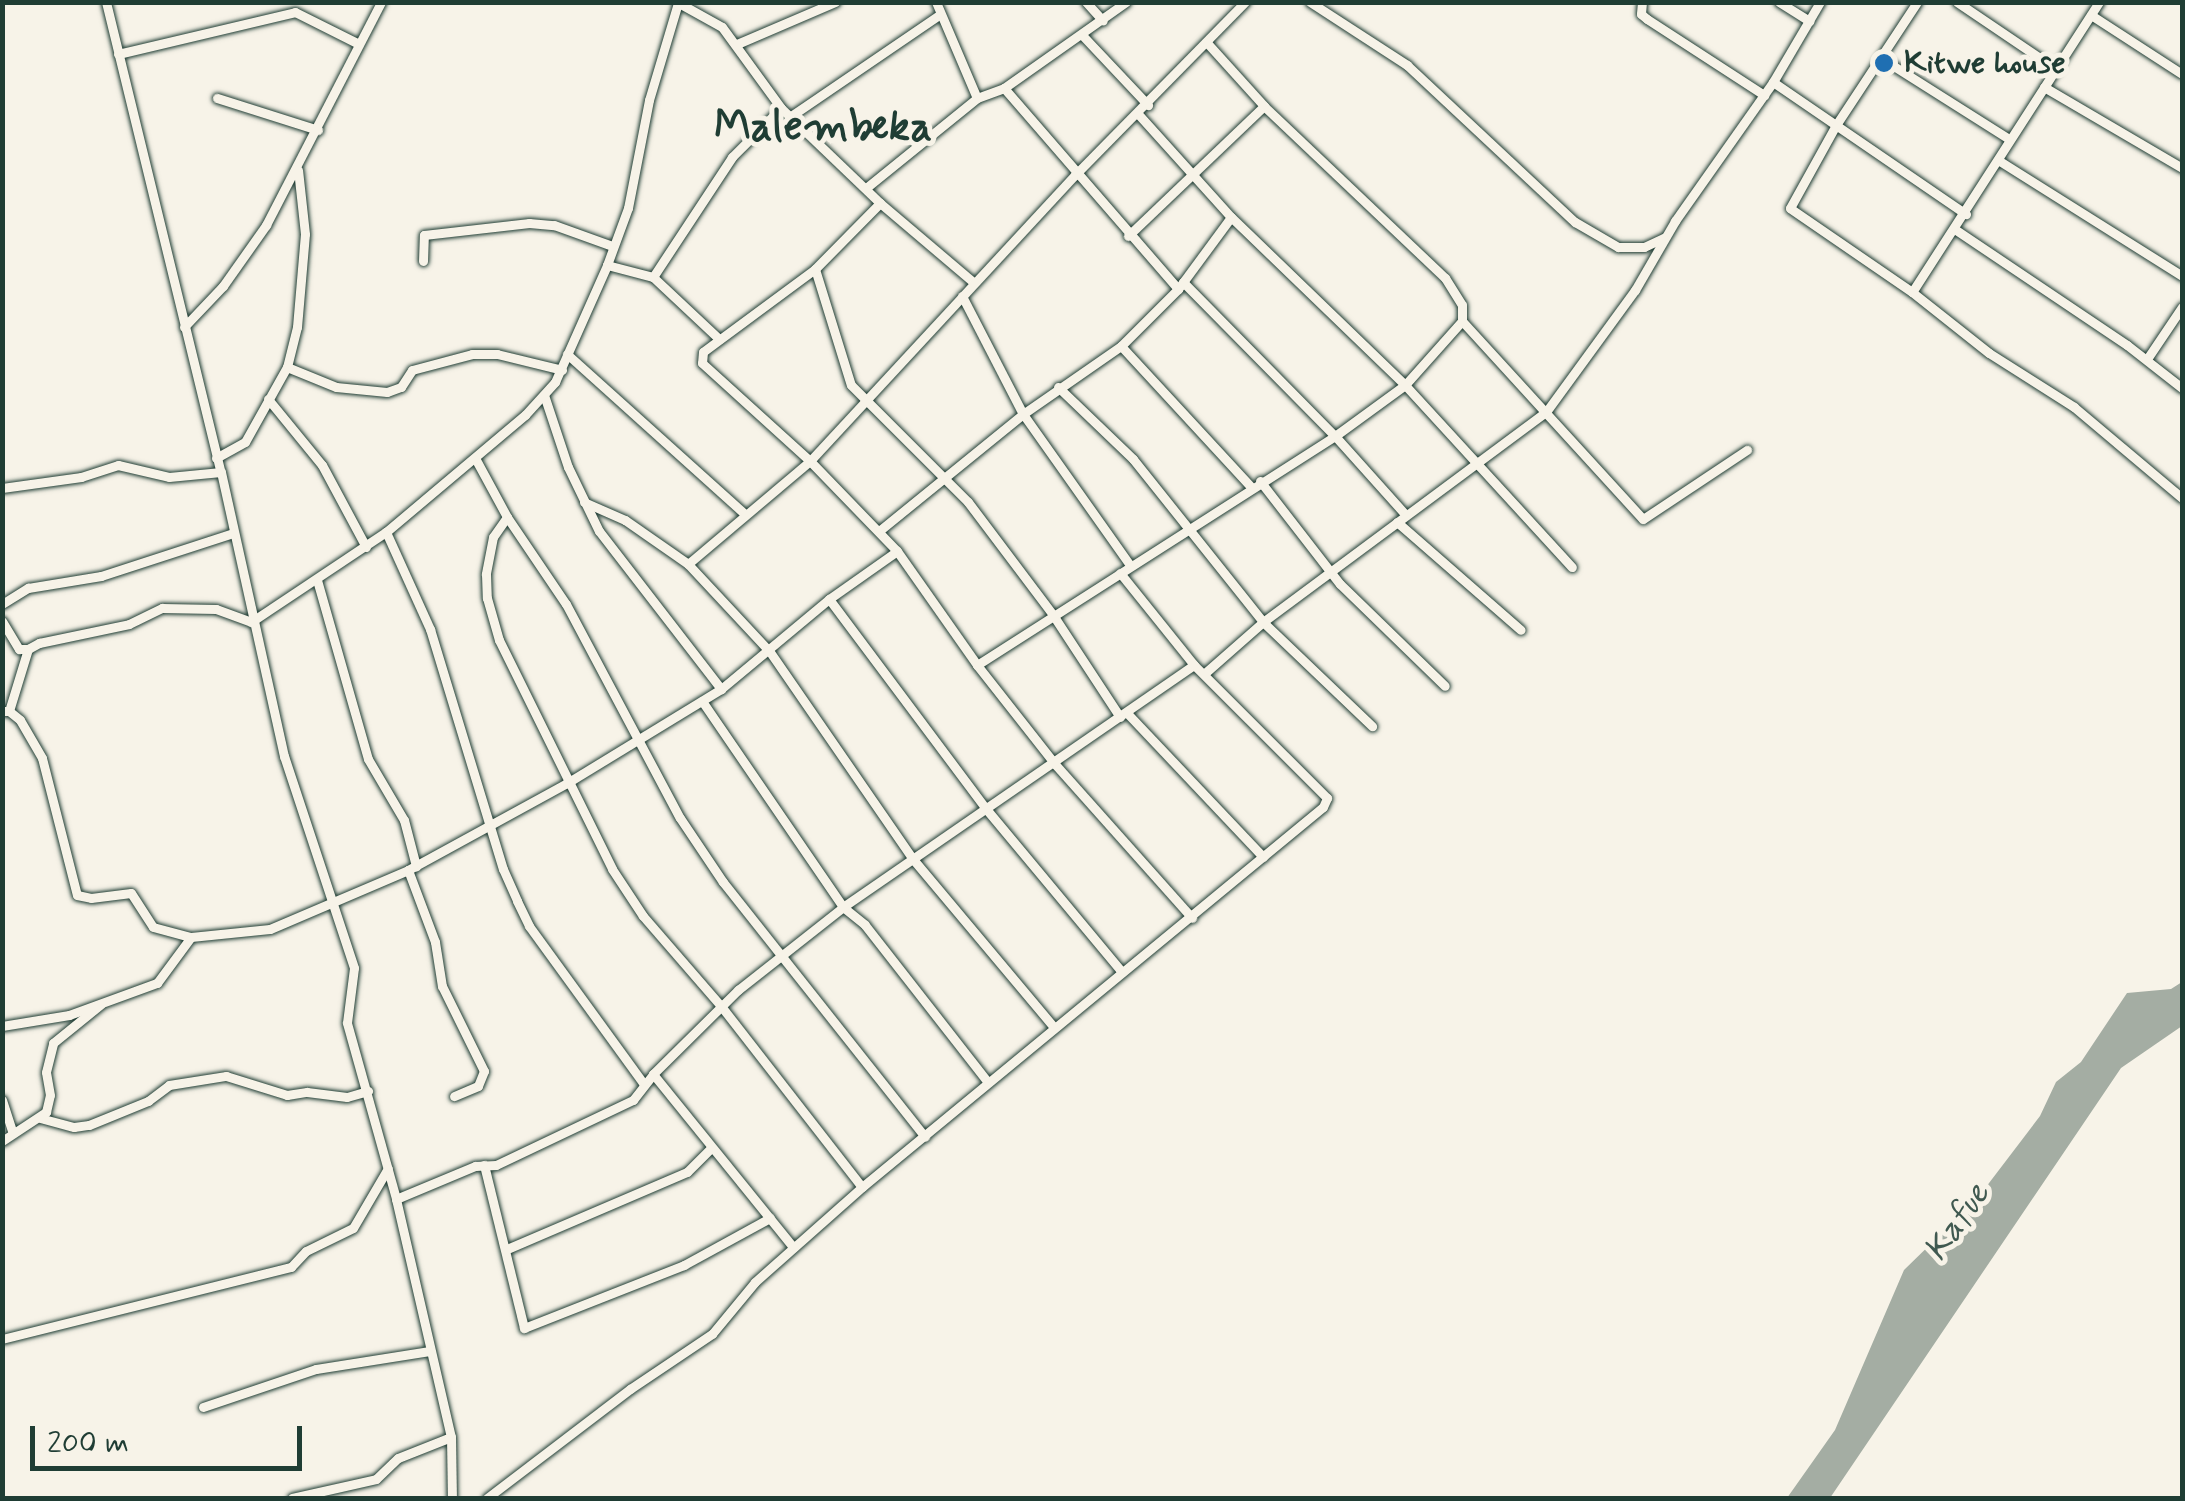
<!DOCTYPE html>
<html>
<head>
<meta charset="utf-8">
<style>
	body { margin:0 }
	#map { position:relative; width:2185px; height:1501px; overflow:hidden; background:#f7f3e8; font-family:Mynerve,sans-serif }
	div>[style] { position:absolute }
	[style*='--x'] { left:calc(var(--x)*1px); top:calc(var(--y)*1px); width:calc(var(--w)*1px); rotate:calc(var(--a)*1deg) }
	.water>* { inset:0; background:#a4ada3 }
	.roads { filter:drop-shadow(0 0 2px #1f3d34) drop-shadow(0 0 2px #1f3d34) }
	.minor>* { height:9px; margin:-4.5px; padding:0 4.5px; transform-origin:4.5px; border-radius:4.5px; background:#f7f3e8 }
	.dots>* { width:28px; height:28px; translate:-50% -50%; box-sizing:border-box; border:5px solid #f7f3e8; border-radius:50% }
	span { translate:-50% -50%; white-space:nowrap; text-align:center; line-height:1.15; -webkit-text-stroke:10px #f7f3e8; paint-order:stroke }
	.poi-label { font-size:32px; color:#1f3d34; font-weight:700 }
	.left { translate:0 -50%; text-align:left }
	.water-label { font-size:35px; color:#405950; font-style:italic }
	.district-label { font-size:42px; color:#1f3d34; font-weight:700 }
	.frame { position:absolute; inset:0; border:5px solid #1f3d34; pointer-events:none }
	.scale { position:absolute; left:30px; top:1426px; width:272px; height:45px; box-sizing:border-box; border:5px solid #1f3d34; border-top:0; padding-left:12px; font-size:30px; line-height:35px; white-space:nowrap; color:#1f3d34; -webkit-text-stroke:8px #f7f3e8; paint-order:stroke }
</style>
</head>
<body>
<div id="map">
	<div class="water">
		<div style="clip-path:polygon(2182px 982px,2182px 1026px,2121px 1068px,1830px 1498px,1787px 1498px,1835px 1430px,1904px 1270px,1945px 1230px,1982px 1205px,1986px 1187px,2040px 1116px,2056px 1082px,2081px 1062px,2127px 993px,2171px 989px)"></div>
	</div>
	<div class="roads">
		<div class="minor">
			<div style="--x:106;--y:2;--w:484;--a:76.3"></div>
			<div style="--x:221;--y:472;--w:291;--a:77.5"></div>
			<div style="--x:284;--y:756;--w:223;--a:71.7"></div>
			<div style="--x:354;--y:968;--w:55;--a:97.3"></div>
			<div style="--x:347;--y:1023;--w:183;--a:74.4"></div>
			<div style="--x:396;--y:1199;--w:244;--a:77"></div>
			<div style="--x:451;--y:1437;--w:61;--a:89.1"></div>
			<div style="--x:677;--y:2;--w:51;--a:29.1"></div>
			<div style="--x:722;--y:27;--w:100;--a:53.9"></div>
			<div style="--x:781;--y:108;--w:137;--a:43.8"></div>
			<div style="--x:880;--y:203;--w:122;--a:40.3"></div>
			<div style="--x:936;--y:2;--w:104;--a:66.9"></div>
			<div style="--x:1086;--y:2;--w:25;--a:48"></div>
			<div style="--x:1310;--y:2;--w:116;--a:33"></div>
			<div style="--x:1407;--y:65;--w:230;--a:43.1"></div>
			<div style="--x:1575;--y:222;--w:50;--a:30.2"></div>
			<div style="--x:1618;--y:247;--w:26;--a:0"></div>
			<div style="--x:1644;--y:247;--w:23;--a:-25"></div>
			<div style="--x:1642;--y:2;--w:12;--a:95"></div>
			<div style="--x:1641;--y:14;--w:8;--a:40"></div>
			<div style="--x:1647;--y:19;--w:140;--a:33"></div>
			<div style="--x:1779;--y:2;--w:36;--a:32"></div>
			<div style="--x:1957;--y:2;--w:120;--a:34.1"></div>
			<div style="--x:2099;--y:2;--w:345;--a:122.8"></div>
			<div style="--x:1912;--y:292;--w:98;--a:38.4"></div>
			<div style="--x:1989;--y:353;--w:101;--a:32.4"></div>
			<div style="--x:2074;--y:407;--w:141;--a:40.1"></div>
			<div style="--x:2091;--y:15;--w:108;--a:33"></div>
			<div style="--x:1083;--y:36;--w:95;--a:46.7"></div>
			<div style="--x:737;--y:44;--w:107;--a:-23.2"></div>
			<div style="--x:118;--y:54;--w:182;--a:-13.3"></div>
			<div style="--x:295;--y:12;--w:69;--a:26.6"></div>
			<div style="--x:1881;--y:58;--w:151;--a:32.3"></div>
			<div style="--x:1773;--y:82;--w:234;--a:34.4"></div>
			<div style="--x:2044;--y:87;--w:160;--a:30.4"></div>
			<div style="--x:1004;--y:88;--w:266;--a:49.1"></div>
			<div style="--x:217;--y:98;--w:106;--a:17.6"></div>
			<div style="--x:1139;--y:115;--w:137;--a:48"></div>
			<div style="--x:1231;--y:217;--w:242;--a:44"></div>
			<div style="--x:1405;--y:385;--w:247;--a:47.5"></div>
			<div style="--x:791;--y:116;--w:179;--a:-34.3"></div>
			<div style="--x:1998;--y:160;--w:218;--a:32.2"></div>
			<div style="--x:866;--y:188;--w:143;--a:-39"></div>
			<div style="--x:977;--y:98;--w:29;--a:-20"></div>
			<div style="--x:1004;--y:88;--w:149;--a:-35.2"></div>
			<div style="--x:880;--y:203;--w:93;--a:134.6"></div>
			<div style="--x:815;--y:269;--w:139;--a:143.5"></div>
			<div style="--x:703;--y:352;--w:11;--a:95"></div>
			<div style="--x:702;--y:363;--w:146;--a:42.2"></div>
			<div style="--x:810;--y:461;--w:125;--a:46"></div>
			<div style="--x:897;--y:551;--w:139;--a:54.9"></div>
			<div style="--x:977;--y:665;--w:126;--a:51.8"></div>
			<div style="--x:1055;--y:764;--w:206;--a:48.3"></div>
			<div style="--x:1956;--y:230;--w:206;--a:33.9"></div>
			<div style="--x:2127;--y:345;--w:70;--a:38"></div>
			<div style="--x:1128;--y:236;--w:188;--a:-43.7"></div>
			<div style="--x:423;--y:261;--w:26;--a:-88"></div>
			<div style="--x:424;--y:235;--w:106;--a:-6.5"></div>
			<div style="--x:529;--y:223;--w:25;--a:5"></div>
			<div style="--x:554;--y:225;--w:62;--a:19.9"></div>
			<div style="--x:607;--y:265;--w:48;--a:14.6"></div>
			<div style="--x:653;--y:277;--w:91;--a:43.2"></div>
			<div style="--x:815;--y:269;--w:121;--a:72.8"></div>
			<div style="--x:851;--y:385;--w:165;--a:45"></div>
			<div style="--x:968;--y:502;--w:141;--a:53"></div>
			<div style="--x:1053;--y:615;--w:122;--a:56.7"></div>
			<div style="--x:653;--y:277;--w:144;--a:-56.6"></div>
			<div style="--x:732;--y:157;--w:69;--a:-45"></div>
			<div style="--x:1183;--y:282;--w:216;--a:45.4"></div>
			<div style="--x:1335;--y:436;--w:105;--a:48.1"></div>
			<div style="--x:1912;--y:292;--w:148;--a:-145.5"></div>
			<div style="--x:1790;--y:208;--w:95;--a:-61"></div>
			<div style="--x:1836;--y:125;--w:147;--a:-56.6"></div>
			<div style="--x:962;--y:296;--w:133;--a:62.7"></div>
			<div style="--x:1023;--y:414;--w:185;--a:54.7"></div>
			<div style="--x:1462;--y:321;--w:268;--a:47.6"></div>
			<div style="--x:1643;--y:519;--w:125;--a:-33.6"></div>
			<div style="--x:184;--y:327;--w:57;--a:-46.4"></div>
			<div style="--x:223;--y:286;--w:75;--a:-54.8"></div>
			<div style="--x:266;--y:225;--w:251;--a:-62.7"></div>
			<div style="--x:1121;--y:346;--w:192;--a:47.3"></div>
			<div style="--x:567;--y:354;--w:239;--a:42"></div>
			<div style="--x:2147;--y:359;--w:63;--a:-56.1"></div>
			<div style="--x:287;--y:367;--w:53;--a:22.2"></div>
			<div style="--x:336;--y:387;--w:51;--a:5.6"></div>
			<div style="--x:387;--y:392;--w:15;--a:-20"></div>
			<div style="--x:401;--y:387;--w:20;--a:-57"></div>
			<div style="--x:412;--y:370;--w:62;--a:-14.9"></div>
			<div style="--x:472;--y:354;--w:25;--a:0"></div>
			<div style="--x:497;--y:354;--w:67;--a:13.8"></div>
			<div style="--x:1058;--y:387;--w:104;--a:43.8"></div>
			<div style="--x:1133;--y:459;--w:208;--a:51.4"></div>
			<div style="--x:1263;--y:622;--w:151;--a:43.7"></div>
			<div style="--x:544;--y:395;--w:76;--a:71.6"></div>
			<div style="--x:568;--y:467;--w:71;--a:64.2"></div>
			<div style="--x:599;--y:531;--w:200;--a:52.3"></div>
			<div style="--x:268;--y:399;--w:85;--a:50.7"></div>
			<div style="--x:322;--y:465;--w:93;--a:61.8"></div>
			<div style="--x:216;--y:458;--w:33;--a:-29"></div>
			<div style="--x:245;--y:442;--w:86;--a:-60.8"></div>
			<div style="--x:287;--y:367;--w:41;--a:-76"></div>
			<div style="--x:297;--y:327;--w:93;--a:-85.1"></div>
			<div style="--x:305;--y:234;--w:64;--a:-96.2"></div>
			<div style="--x:475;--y:458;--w:67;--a:61.5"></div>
			<div style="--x:507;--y:517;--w:105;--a:55.9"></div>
			<div style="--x:566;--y:604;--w:242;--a:62"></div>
			<div style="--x:680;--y:818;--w:77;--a:56.1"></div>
			<div style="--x:723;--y:882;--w:325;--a:51.6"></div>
			<div style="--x:1260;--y:481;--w:130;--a:52.2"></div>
			<div style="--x:1340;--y:584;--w:146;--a:44.2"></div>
			<div style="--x:2;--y:488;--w:80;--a:-7.9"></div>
			<div style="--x:81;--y:477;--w:39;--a:-18"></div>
			<div style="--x:118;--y:465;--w:52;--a:13.2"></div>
			<div style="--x:169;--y:477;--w:52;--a:-5.5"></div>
			<div style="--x:584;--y:502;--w:45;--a:23.7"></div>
			<div style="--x:625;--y:520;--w:77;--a:34.9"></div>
			<div style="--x:688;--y:564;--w:120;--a:47"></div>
			<div style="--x:770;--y:652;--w:250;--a:55.4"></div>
			<div style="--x:912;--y:858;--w:221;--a:50"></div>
			<div style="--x:507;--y:517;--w:24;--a:125"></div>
			<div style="--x:493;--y:537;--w:38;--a:101"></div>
			<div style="--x:486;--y:574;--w:24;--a:88"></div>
			<div style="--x:487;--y:598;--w:44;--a:74.1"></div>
			<div style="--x:499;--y:640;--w:255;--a:63.7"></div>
			<div style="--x:612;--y:869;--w:56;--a:56.6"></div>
			<div style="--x:643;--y:916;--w:119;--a:49.1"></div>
			<div style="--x:721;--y:1006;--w:229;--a:52.1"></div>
			<div style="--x:1397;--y:522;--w:164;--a:41.1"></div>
			<div style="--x:879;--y:531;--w:186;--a:-39.1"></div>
			<div style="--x:1023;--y:414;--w:119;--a:-34.8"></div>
			<div style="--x:1121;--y:346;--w:81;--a:-45"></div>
			<div style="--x:1178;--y:289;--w:89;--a:-53.6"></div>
			<div style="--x:386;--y:532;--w:107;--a:65.6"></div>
			<div style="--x:430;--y:629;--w:251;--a:73.1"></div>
			<div style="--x:503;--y:869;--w:35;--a:66"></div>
			<div style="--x:517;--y:901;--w:28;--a:64"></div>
			<div style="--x:529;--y:926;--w:195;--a:54"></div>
			<div style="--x:688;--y:564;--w:160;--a:-40.2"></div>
			<div style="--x:810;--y:461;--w:390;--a:-47.2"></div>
			<div style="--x:1075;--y:175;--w:243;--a:-45.5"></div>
			<div style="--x:317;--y:580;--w:186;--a:74.1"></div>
			<div style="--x:368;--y:759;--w:71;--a:59.5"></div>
			<div style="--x:404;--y:820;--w:48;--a:75.4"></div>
			<div style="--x:829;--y:599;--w:264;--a:53.2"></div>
			<div style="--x:987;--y:810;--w:211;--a:50.2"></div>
			<div style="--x:2;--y:604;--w:31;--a:-32"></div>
			<div style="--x:28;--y:588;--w:74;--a:-9.3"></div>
			<div style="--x:101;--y:576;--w:139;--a:-18"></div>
			<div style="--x:2;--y:621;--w:33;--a:59"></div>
			<div style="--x:19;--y:649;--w:9;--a:0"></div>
			<div style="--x:977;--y:665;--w:425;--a:-32.6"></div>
			<div style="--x:1335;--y:436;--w:87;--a:-36.1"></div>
			<div style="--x:1405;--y:385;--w:86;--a:-48.3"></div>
			<div style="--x:1462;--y:321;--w:16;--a:-90"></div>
			<div style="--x:1462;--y:305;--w:32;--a:-122"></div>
			<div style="--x:1445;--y:278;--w:250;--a:-136.5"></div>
			<div style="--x:1264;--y:106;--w:85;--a:-132.1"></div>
			<div style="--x:1205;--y:673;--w:77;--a:-41.3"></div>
			<div style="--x:1263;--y:622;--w:352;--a:-36.6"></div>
			<div style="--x:1546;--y:412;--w:151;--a:-53.9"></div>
			<div style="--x:1635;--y:290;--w:80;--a:-59.9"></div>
			<div style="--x:1675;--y:221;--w:170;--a:-54.8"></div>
			<div style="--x:1773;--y:82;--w:93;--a:-59.6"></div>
			<div style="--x:702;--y:701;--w:250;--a:55.6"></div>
			<div style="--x:843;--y:907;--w:28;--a:39"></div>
			<div style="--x:865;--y:925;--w:198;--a:52"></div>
			<div style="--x:2;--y:711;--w:7;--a:0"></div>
			<div style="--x:9;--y:711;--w:65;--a:-73"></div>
			<div style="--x:28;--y:649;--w:13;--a:-29"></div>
			<div style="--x:39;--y:643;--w:92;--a:-11.9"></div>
			<div style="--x:129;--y:624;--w:37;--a:-26"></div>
			<div style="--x:162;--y:608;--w:54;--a:1.1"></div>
			<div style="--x:216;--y:609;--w:37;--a:20"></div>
			<div style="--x:251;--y:622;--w:162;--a:-33.7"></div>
			<div style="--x:386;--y:532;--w:182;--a:-40.1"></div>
			<div style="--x:525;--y:415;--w:45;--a:-47.7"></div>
			<div style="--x:555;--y:382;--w:128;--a:-66"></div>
			<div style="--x:607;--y:265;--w:61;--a:-69.8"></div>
			<div style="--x:628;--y:208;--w:110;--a:-79"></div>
			<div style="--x:649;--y:100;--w:101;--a:-73.4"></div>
			<div style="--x:9;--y:711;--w:14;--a:39"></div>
			<div style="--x:20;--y:720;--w:44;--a:59.9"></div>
			<div style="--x:42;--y:758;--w:141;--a:75.7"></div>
			<div style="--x:77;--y:895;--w:14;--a:12"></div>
			<div style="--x:91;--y:898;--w:40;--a:-7.1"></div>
			<div style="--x:131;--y:893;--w:40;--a:57.1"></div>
			<div style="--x:153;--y:927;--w:39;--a:15"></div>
			<div style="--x:191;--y:937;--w:79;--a:-5.8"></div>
			<div style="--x:270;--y:929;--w:150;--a:-23.1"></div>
			<div style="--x:408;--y:870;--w:181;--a:-28.7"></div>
			<div style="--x:567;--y:783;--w:180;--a:-31.4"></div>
			<div style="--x:721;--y:689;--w:141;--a:-39.8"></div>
			<div style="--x:829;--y:599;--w:83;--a:-35.2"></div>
			<div style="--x:1127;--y:713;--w:198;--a:46.6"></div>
			<div style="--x:408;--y:870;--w:77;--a:69.4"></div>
			<div style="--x:435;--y:942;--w:45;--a:81"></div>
			<div style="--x:442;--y:986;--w:95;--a:63.7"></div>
			<div style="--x:484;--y:1071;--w:16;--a:112"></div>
			<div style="--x:478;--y:1086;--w:26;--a:157"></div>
			<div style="--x:2;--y:1026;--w:68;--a:-9.3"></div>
			<div style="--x:69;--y:1015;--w:94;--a:-20"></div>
			<div style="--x:157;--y:983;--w:57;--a:-53.5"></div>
			<div style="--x:653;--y:1074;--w:223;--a:51"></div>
			<div style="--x:2;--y:1100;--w:33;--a:72"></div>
			<div style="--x:40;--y:1118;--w:35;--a:15"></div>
			<div style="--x:74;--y:1127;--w:15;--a:-8"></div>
			<div style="--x:89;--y:1125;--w:64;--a:-22.1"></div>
			<div style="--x:148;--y:1101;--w:26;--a:-37"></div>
			<div style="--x:169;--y:1085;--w:58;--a:-9"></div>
			<div style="--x:226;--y:1076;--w:64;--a:17.3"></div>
			<div style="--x:287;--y:1095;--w:20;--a:-9"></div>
			<div style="--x:307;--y:1092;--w:40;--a:7.1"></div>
			<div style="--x:347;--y:1097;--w:22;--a:-16"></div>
			<div style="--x:2;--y:1141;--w:53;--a:-33.4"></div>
			<div style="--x:46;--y:1112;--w:17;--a:-77"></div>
			<div style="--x:50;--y:1095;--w:23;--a:-100"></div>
			<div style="--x:46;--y:1072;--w:30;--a:-76"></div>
			<div style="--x:53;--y:1043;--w:62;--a:-39.1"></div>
			<div style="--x:484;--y:1165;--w:168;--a:76.2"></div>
			<div style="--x:524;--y:1328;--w:172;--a:-21.5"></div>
			<div style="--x:684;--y:1265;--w:98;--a:-28.7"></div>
			<div style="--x:396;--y:1199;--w:86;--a:-22.7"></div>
			<div style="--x:475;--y:1166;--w:21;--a:-3"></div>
			<div style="--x:496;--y:1165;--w:152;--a:-25.4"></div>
			<div style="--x:633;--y:1100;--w:33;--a:-52"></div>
			<div style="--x:653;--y:1074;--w:120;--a:-44.7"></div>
			<div style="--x:738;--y:990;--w:134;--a:-38.3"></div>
			<div style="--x:843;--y:907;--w:426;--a:-34.6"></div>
			<div style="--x:507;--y:1249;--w:196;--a:-23.2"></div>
			<div style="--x:687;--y:1172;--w:34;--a:-45"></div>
			<div style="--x:2;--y:1339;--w:298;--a:-14"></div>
			<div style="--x:291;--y:1267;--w:22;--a:-47"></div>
			<div style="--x:306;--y:1251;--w:52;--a:-26.1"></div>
			<div style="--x:353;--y:1228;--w:69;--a:-59.7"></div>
			<div style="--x:203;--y:1407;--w:119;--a:-18.6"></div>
			<div style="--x:316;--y:1369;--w:115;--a:-9"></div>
			<div style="--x:292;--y:1498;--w:86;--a:-12.7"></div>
			<div style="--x:376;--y:1479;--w:30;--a:-44"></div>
			<div style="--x:398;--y:1458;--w:57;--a:-21.6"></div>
			<div style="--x:487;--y:1498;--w:180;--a:-37.3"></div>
			<div style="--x:630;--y:1389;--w:99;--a:-33.9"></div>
			<div style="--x:712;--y:1334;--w:67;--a:-50.4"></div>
			<div style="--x:755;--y:1282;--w:143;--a:-41.6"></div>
			<div style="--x:862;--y:1187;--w:597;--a:-39.5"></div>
			<div style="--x:1323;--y:807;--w:10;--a:-66"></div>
			<div style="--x:1327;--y:798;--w:188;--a:-135"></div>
			<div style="--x:1194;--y:665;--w:118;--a:-128.8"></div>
		</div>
	</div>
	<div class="dots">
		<div style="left:1884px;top:63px;background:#1f6fb2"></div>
	</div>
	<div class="poi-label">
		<span class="left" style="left:1904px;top:63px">Kitwe house</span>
	</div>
	<div class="water-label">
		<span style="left:1957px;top:1222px;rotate:-55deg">Kafue</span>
	</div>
	<div class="district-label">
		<span style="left:823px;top:128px">Malembeka</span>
	</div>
	<div class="frame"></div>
	<div class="scale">200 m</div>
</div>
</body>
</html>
